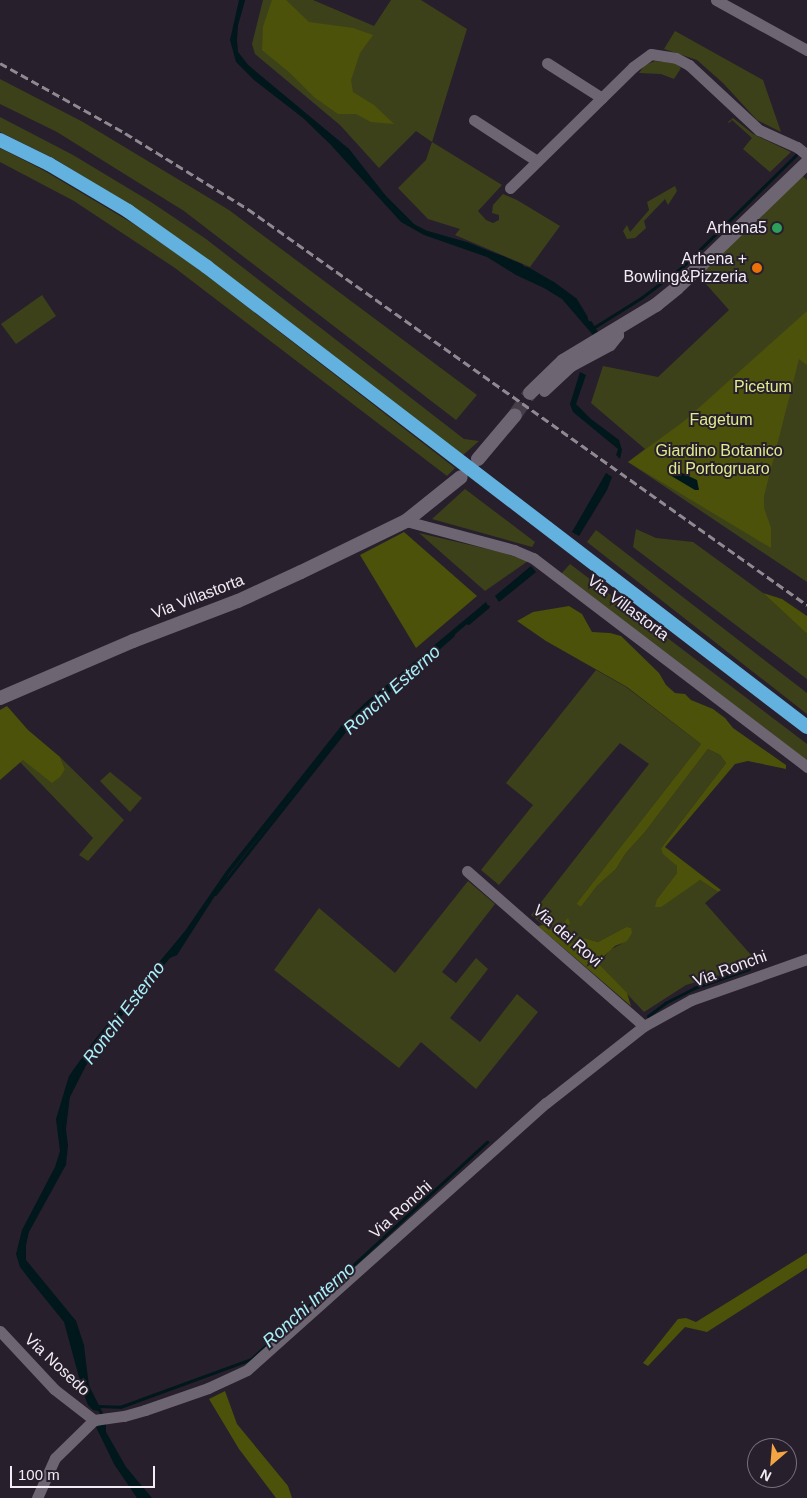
<!DOCTYPE html>
<html>
<head>
<meta charset="utf-8">
<style>
	body { margin:0 }
	#map { position:relative; width:807px; height:1498px; overflow:hidden; background:#271f2b; font-family:Helvetica,sans-serif }
	div>[style] { position:absolute }
	[style*='--x'] { left:calc(var(--x)*1px); top:calc(var(--y)*1px); width:calc(var(--w)*1px); rotate:calc(var(--a)*1deg) }
	.green>* { inset:0; background:#3d411a }
	.forest>* { inset:0; background:#4c5209 }
	.water>* { inset:0; background:#00171b }
	.stream>* { height:3px; margin:-1.5px; padding:0 1.5px; transform-origin:1.5px; border-radius:1.5px; background:#00171b }
	.tertiary-tunnel>* { height:14px; margin-top:-7px; transform-origin:0; background:repeating-linear-gradient(90deg,#453e49 0 14px,transparent 0 21px) }
	.minor>* { height:11px; margin:-5.5px; padding:0 5.5px; transform-origin:5.5px; border-radius:5.5px; background:#6e6573 }
	.tertiary>* { height:14px; margin:-7px; padding:0 7px; transform-origin:7px; border-radius:7px; background:#6e6573 }
	.trunk>* { height:14px; margin:-7px; padding:0 7px; transform-origin:7px; border-radius:7px; background:#62b1df }
	.rail>* { height:3px; margin-top:-1.5px; transform-origin:0; background:repeating-linear-gradient(90deg,#8f8992 0 8px,transparent 0 12px) }
	.dots>* { width:14px; height:14px; translate:-50% -50%; box-sizing:border-box; border:2px solid #271f2b; border-radius:50% }
	span { translate:-50% -50%; white-space:nowrap; text-align:center; line-height:1.15; -webkit-text-stroke:4px #271f2b; paint-order:stroke }
	.poi-label { font-size:16px; color:#f2edf5 }
	.right { translate:-100% -50%; text-align:right }
	.park-label { font-size:16px; color:#e0eb8c }
	.street-label { font-size:16px; color:#f2edf5 }
	.water-label { font-size:18px; color:#a9f1fb; font-style:italic }
	.north { position:absolute; left:747px; top:1438px; width:50px; height:50px; box-sizing:border-box; background:#271f2b; border:1px solid #78717c; border-radius:50%; rotate:207deg; font-size:14px; font-weight:700; line-height:20px; text-align:center; color:#f2edf5 }
	.north::after { content:''; display:block; margin:auto; width:18px; height:22px; background:#f3a443; clip-path:polygon(50% 0,100% 100%,50% 72%,0 100%) }
	.scale { position:absolute; left:10px; top:1466px; width:145px; height:22px; box-sizing:border-box; border:2px solid #f2edf5; border-top:0; padding-left:6px; font-size:15px; line-height:18px; white-space:nowrap; color:#f2edf5; -webkit-text-stroke:4px #271f2b; paint-order:stroke }
</style>
</head>
<body>
<div id="map">
	<div class="green">
		<div style="clip-path:polygon(263px 0,313px 0,374px 26px,391px 0,421px 0,467px 29px,432px 142px,502px 185px,478px 211px,486px 220px,493px 223px,499px 220px,499px 215px,492px 213px,493px 205px,503px 194px,517px 200px,560px 226px,530px 267px,455px 235px,460px 229px,428px 219px,398px 188px,426px 160px,432px 142px,416px 131px,379px 168px,340px 125px,255px 54px,252px 44px)"></div>
		<div style="clip-path:polygon(675px 31px,763px 80px,781px 132px,757px 120px,723px 83px,697px 60px,664px 49px)"></div>
		<div style="clip-path:polygon(655px 61px,675px 63px,681px 68px,674px 79px,661px 74px,639px 73px,645px 65px)"></div>
		<div style="clip-path:polygon(0 79px,83px 122px,229px 210px,477px 395px,456px 420px,184px 211px,57px 132px,0 104px)"></div>
		<div style="clip-path:polygon(0 117px,73px 155px,151px 202px,206px 239px,464px 439px,479px 441px,462px 456px,119px 199px,55px 159px,0 132px)"></div>
		<div style="clip-path:polygon(733px 118px,753px 134px,791px 152px,770px 172px,743px 149px,752px 138px,732px 120px,729px 123px,728px 122px)"></div>
		<div style="clip-path:polygon(0 148px,43px 170px,132px 223px,193px 265px,455px 468px,447px 476px,175px 268px,74px 201px,0 162px)"></div>
		<div style="clip-path:polygon(801px 175px,807px 180px,807px 582px,628px 462px,645px 449px,591px 403px,603px 366px,658px 377px,729px 310px,698px 275px)"></div>
		<div style="clip-path:polygon(675px 186px,677px 191px,668px 205px,665px 199px,644px 221px,646px 228px,635px 238px,627px 239px,623px 231px,627px 225px,630px 232px,649px 210px,647px 202px)"></div>
		<div style="clip-path:polygon(42px 295px,56px 316px,16px 344px,1px 324px)"></div>
		<div style="clip-path:polygon(465px 489px,535px 542px,532px 547px,432px 519px)"></div>
		<div style="clip-path:polygon(636px 529px,656px 538px,693px 542px,763px 593px,807px 634px,807px 679px,633px 547px)"></div>
		<div style="clip-path:polygon(596px 530px,807px 693px,807px 714px,587px 542px)"></div>
		<div style="clip-path:polygon(419px 533px,500px 552px,528px 561px,485px 591px)"></div>
		<div style="clip-path:polygon(570px 564px,807px 744px,807px 762px,561px 574px)"></div>
		<div style="clip-path:polygon(596px 670px,626px 687px,701px 744px,576px 904px,581px 907px,597px 886px,616px 869px,626px 853px,645px 832px,708px 749px,720px 755px,726px 763px,661px 848px,677px 866px,677px 873px,657px 899px,685px 889px,700px 880px,718px 892px,705px 903px,759px 964px,686px 985px,644px 1012px,599px 964px,610px 950px,621px 944px,626px 927px,598px 942px,584px 938px,569px 944px,560px 935px,563px 930px,562px 922px,557px 929px,549px 930px,531px 915px,649px 764px,620px 743px,499px 885px,481px 870px,533px 805px,506px 783px)"></div>
		<div style="clip-path:polygon(60px 757px,124px 820px,88px 861px,79px 855px,93px 838px,20px 762px,23px 760px,65px 769px)"></div>
		<div style="clip-path:polygon(110px 772px,142px 798px,130px 812px,100px 781px)"></div>
		<div style="clip-path:polygon(468px 881px,495px 904px,442px 972px,456px 983px,476px 958px,488px 969px,450px 1018px,480px 1042px,517px 994px,538px 1012px,476px 1089px,421px 1042px,399px 1068px,274px 970px,319px 908px,395px 973px)"></div>
	</div>
	<div class="forest">
		<div style="clip-path:polygon(272px 0,286px 0,309px 22px,353px 28px,373px 35px,360px 53px,351px 80px,353px 92px,374px 105px,394px 124px,371px 122px,356px 114px,338px 114px,314px 97px,290px 73px,262px 50px,263px 27px)"></div>
		<div style="clip-path:polygon(807px 311px,807px 365px,799px 359px,764px 496px,764px 508px,771px 528px,771px 548px,628px 462px,683px 422px)"></div>
		<div style="clip-path:polygon(404px 532px,477px 596px,416px 648px,360px 555px)"></div>
		<div style="clip-path:polygon(763px 593px,782px 599px,807px 616px,807px 634px)"></div>
		<div style="clip-path:polygon(569px 606px,582px 614px,592px 632px,610px 633px,621px 636px,659px 673px,666px 685px,675px 693px,685px 694px,691px 700px,713px 709px,725px 718px,733px 728px,786px 765px,786px 769px,748px 761px,735px 764px,665px 847px,721px 890px,718px 892px,700px 880px,661px 907px,655px 907px,657px 899px,677px 873px,677px 866px,663px 854px,661px 848px,726px 763px,720px 755px,708px 749px,645px 832px,626px 853px,616px 869px,597px 886px,581px 907px,576px 904px,701px 744px,627px 687px,546px 641px,517px 621px,533px 612px)"></div>
		<div style="clip-path:polygon(7px 706px,28px 730px,60px 757px,65px 769px,60px 777px,52px 783px,23px 760px,0 780px,0 710px)"></div>
		<div style="clip-path:polygon(568px 918px,570px 923px,561px 935px,569px 944px,584px 938px,598px 942px,626px 927px,631px 928px,632px 933px,627px 941px,615px 946px,603px 957px,599px 964px,627px 993px,631px 1006px,538px 926px,543px 925px,549px 930px,557px 929px)"></div>
		<div style="clip-path:polygon(807px 1253px,807px 1268px,707px 1332px,685px 1327px,648px 1366px,643px 1363px,678px 1319px,686px 1318px,696px 1322px)"></div>
		<div style="clip-path:polygon(225px 1391px,237px 1424px,288px 1486px,292px 1498px,276px 1498px,239px 1449px,209px 1399px)"></div>
	</div>
	<div class="water">
		<div style="clip-path:polygon(239px 0,243px 0,236px 25px,236px 52px,247px 66px,347px 149px,384px 196px,413px 225px,427px 232px,503px 256px,532px 270px,575px 299px,596px 332px,593px 335px,562px 299px,544px 288px,516px 275px,487px 257px,424px 235px,401px 222px,330px 144px,303px 118px,254px 80px,236px 62px,230px 40px)"></div>
		<div style="clip-path:polygon(580px 372px,586px 375px,576px 404px,591px 419px,619px 440px,622px 450px,620px 459px,616px 455px,618px 449px,573px 412px,570px 404px)"></div>
		<div style="clip-path:polygon(672px 462px,682px 473px,697px 480px,699px 490px,695px 490px,668px 474px,667px 467px)"></div>
		<div style="clip-path:polygon(606px 473px,612px 477px,607px 490px,579px 536px,572px 532px)"></div>
		<div style="clip-path:polygon(531px 566px,536px 572px,499px 602px,495px 596px)"></div>
		<div style="clip-path:polygon(486px 602px,488px 606px,348px 726px,229px 874px,177px 955px,170px 958px,120px 1018px,85px 1063px,68px 1096px,64px 1128px,66px 1145px,64px 1164px,27px 1231px,24px 1245px,24px 1260px,74px 1321px,82px 1345px,87px 1386px,99px 1411px,93px 1410px,88px 1405px,83px 1392px,64px 1322px,30px 1280px,20px 1267px,16px 1254px,22px 1230px,55px 1167px,60px 1151px,56px 1119px,69px 1076px,96px 1038px,185px 931px,227px 870px,342px 725px,365px 703px)"></div>
		<div style="clip-path:polygon(106px 1424px,106px 1432px,126px 1467px,152px 1498px,137px 1498px,114px 1464px,96px 1427px)"></div>
	</div>
	<div class="stream">
		<div style="--x:243;--y:0;--w:26;--a:106"></div>
		<div style="--x:236;--y:25;--w:15;--a:94"></div>
		<div style="--x:235;--y:40;--w:12;--a:85"></div>
		<div style="--x:236;--y:52;--w:18;--a:52"></div>
		<div style="--x:247;--y:66;--w:130;--a:39.7"></div>
		<div style="--x:347;--y:149;--w:60;--a:51.8"></div>
		<div style="--x:384;--y:196;--w:41;--a:45"></div>
		<div style="--x:413;--y:225;--w:16;--a:27"></div>
		<div style="--x:427;--y:232;--w:41;--a:15.8"></div>
		<div style="--x:466;--y:243;--w:59;--a:21.8"></div>
		<div style="--x:527;--y:268;--w:30;--a:30"></div>
		<div style="--x:553;--y:283;--w:27;--a:36"></div>
		<div style="--x:575;--y:299;--w:21;--a:59"></div>
		<div style="--x:590;--y:322;--w:12;--a:59"></div>
		<div style="--x:593;--y:328;--w:57;--a:-32"></div>
		<div style="--x:641;--y:298;--w:50;--a:-36.9"></div>
		<div style="--x:681;--y:268;--w:163;--a:-44.5"></div>
		<div style="--x:468;--y:623;--w:26;--a:-40"></div>
		<div style="--x:215;--y:894;--w:214;--a:-51.6"></div>
		<div style="--x:348;--y:726;--w:139;--a:-40.9"></div>
		<div style="--x:648;--y:1016;--w:21;--a:-37"></div>
		<div style="--x:665;--y:1003;--w:33;--a:-27"></div>
		<div style="--x:694;--y:988;--w:58;--a:-19.1"></div>
		<div style="--x:97;--y:1406;--w:23;--a:2"></div>
		<div style="--x:120;--y:1407;--w:140;--a:-20.1"></div>
		<div style="--x:251;--y:1359;--w:321;--a:-42.6"></div>
		<div style="--x:102;--y:1415;--w:33;--a:-117"></div>
		<div style="--x:87;--y:1386;--w:41;--a:-97"></div>
		<div style="--x:82;--y:1345;--w:25;--a:-108"></div>
		<div style="--x:74;--y:1321;--w:79;--a:-129.3"></div>
		<div style="--x:24;--y:1260;--w:15;--a:-90"></div>
		<div style="--x:24;--y:1245;--w:14;--a:-78"></div>
		<div style="--x:27;--y:1231;--w:77;--a:-61.1"></div>
		<div style="--x:64;--y:1164;--w:19;--a:-84"></div>
		<div style="--x:66;--y:1145;--w:17;--a:-97"></div>
		<div style="--x:64;--y:1128;--w:32;--a:-83"></div>
		<div style="--x:68;--y:1096;--w:37;--a:-63"></div>
		<div style="--x:85;--y:1063;--w:56;--a:-52.9"></div>
	</div>
	<div class="tertiary-tunnel">
		<div style="--x:515;--y:415;--w:27;--a:-56"></div>
	</div>
	<div class="minor">
		<div style="--x:716;--y:0;--w:104;--a:28.8"></div>
		<div style="--x:547;--y:63;--w:65;--a:32.5"></div>
		<div style="--x:474;--y:120;--w:75;--a:33.1"></div>
		<div style="--x:510;--y:188;--w:173;--a:-44.5"></div>
		<div style="--x:633;--y:67;--w:22;--a:-36"></div>
		<div style="--x:651;--y:54;--w:25;--a:9"></div>
		<div style="--x:676;--y:58;--w:15;--a:28"></div>
		<div style="--x:689;--y:65;--w:96;--a:42.9"></div>
		<div style="--x:759;--y:130;--w:42;--a:24.1"></div>
		<div style="--x:797;--y:147;--w:13;--a:39"></div>
		<div style="--x:544;--y:391;--w:37;--a:-43"></div>
		<div style="--x:571;--y:366;--w:44;--a:-28.3"></div>
		<div style="--x:610;--y:345;--w:13;--a:-51"></div>
		<div style="--x:618;--y:335;--w:6;--a:-99"></div>
		<div style="--x:406;--y:521;--w:112;--a:15"></div>
		<div style="--x:514;--y:550;--w:21;--a:23"></div>
		<div style="--x:533;--y:558;--w:345;--a:37.3"></div>
		<div style="--x:467;--y:871;--w:235;--a:41.2"></div>
		<div style="--x:0;--y:1331;--w:79;--a:47"></div>
		<div style="--x:54;--y:1389;--w:51;--a:37.8"></div>
		<div style="--x:37;--y:1498;--w:44;--a:-65.8"></div>
		<div style="--x:55;--y:1458;--w:54;--a:-44.3"></div>
		<div style="--x:94;--y:1420;--w:30;--a:-8"></div>
		<div style="--x:124;--y:1416;--w:22;--a:-16"></div>
		<div style="--x:145;--y:1410;--w:67;--a:-19.2"></div>
		<div style="--x:208;--y:1388;--w:43;--a:-24.8"></div>
		<div style="--x:247;--y:1370;--w:401;--a:-41.8"></div>
		<div style="--x:546;--y:1103;--w:125;--a:-38.2"></div>
		<div style="--x:644;--y:1026;--w:54;--a:-29"></div>
		<div style="--x:691;--y:1000;--w:123;--a:-19.5"></div>
	</div>
	<div class="tertiary">
		<div style="--x:530;--y:393;--w:46;--a:-44.1"></div>
		<div style="--x:563;--y:361;--w:109;--a:-31.1"></div>
		<div style="--x:656;--y:305;--w:27;--a:-39"></div>
		<div style="--x:677;--y:288;--w:180;--a:-43.9"></div>
		<div style="--x:478;--y:459;--w:57;--a:-49.9"></div>
		<div style="--x:0;--y:698;--w:145;--a:-23.2"></div>
		<div style="--x:133;--y:641;--w:112;--a:-20.9"></div>
		<div style="--x:238;--y:601;--w:69;--a:-24.7"></div>
		<div style="--x:301;--y:572;--w:117;--a:-25.9"></div>
		<div style="--x:406;--y:521;--w:70;--a:-38.7"></div>
	</div>
	<div class="trunk">
		<div style="--x:0;--y:140;--w:55;--a:26.1"></div>
		<div style="--x:49;--y:164;--w:92;--a:30.7"></div>
		<div style="--x:128;--y:211;--w:97;--a:35.3"></div>
		<div style="--x:207;--y:267;--w:756;--a:37.48"></div>
	</div>
	<div class="rail">
		<div style="--x:0;--y:63;--w:143;--a:29.2"></div>
		<div style="--x:125;--y:133;--w:145;--a:31.7"></div>
		<div style="--x:248;--y:209;--w:685;--a:35.31"></div>
	</div>
	<div class="dots">
		<div style="left:777px;top:228px;background:#2e9e5b"></div>
		<div style="left:757px;top:268px;background:#e8710a"></div>
	</div>
	<div class="poi-label">
		<span class="right" style="left:767px;top:228px">Arhena5</span>
		<span class="right" style="left:747px;top:268px">Arhena +<br>Bowling&amp;Pizzeria</span>
	</div>
	<div class="park-label">
		<span style="left:763px;top:387px">Picetum</span>
		<span style="left:721px;top:420px">Fagetum</span>
		<span style="left:719px;top:460px">Giardino Botanico<br>di Portogruaro</span>
	</div>
	<div class="street-label">
		<span style="left:198px;top:597px;rotate:-21deg">Via Villastorta</span>
		<span style="left:628px;top:608px;rotate:37deg">Via Villastorta</span>
		<span style="left:567px;top:936px;rotate:41deg">Via dei Rovi</span>
		<span style="left:730px;top:969px;rotate:-20deg">Via Ronchi</span>
		<span style="left:401px;top:1210px;rotate:-42deg">Via Ronchi</span>
		<span style="left:57px;top:1365px;rotate:43deg">Via Nosedo</span>
	</div>
	<div class="water-label">
		<span style="left:392px;top:690px;rotate:-42deg">Ronchi Esterno</span>
		<span style="left:124px;top:1013px;rotate:-53deg">Ronchi Esterno</span>
		<span style="left:309px;top:1305px;rotate:-42deg">Ronchi Interno</span>
	</div>
	<div class="north">N</div>
	<div class="scale">100 m</div>
</div>
</body>
</html>
